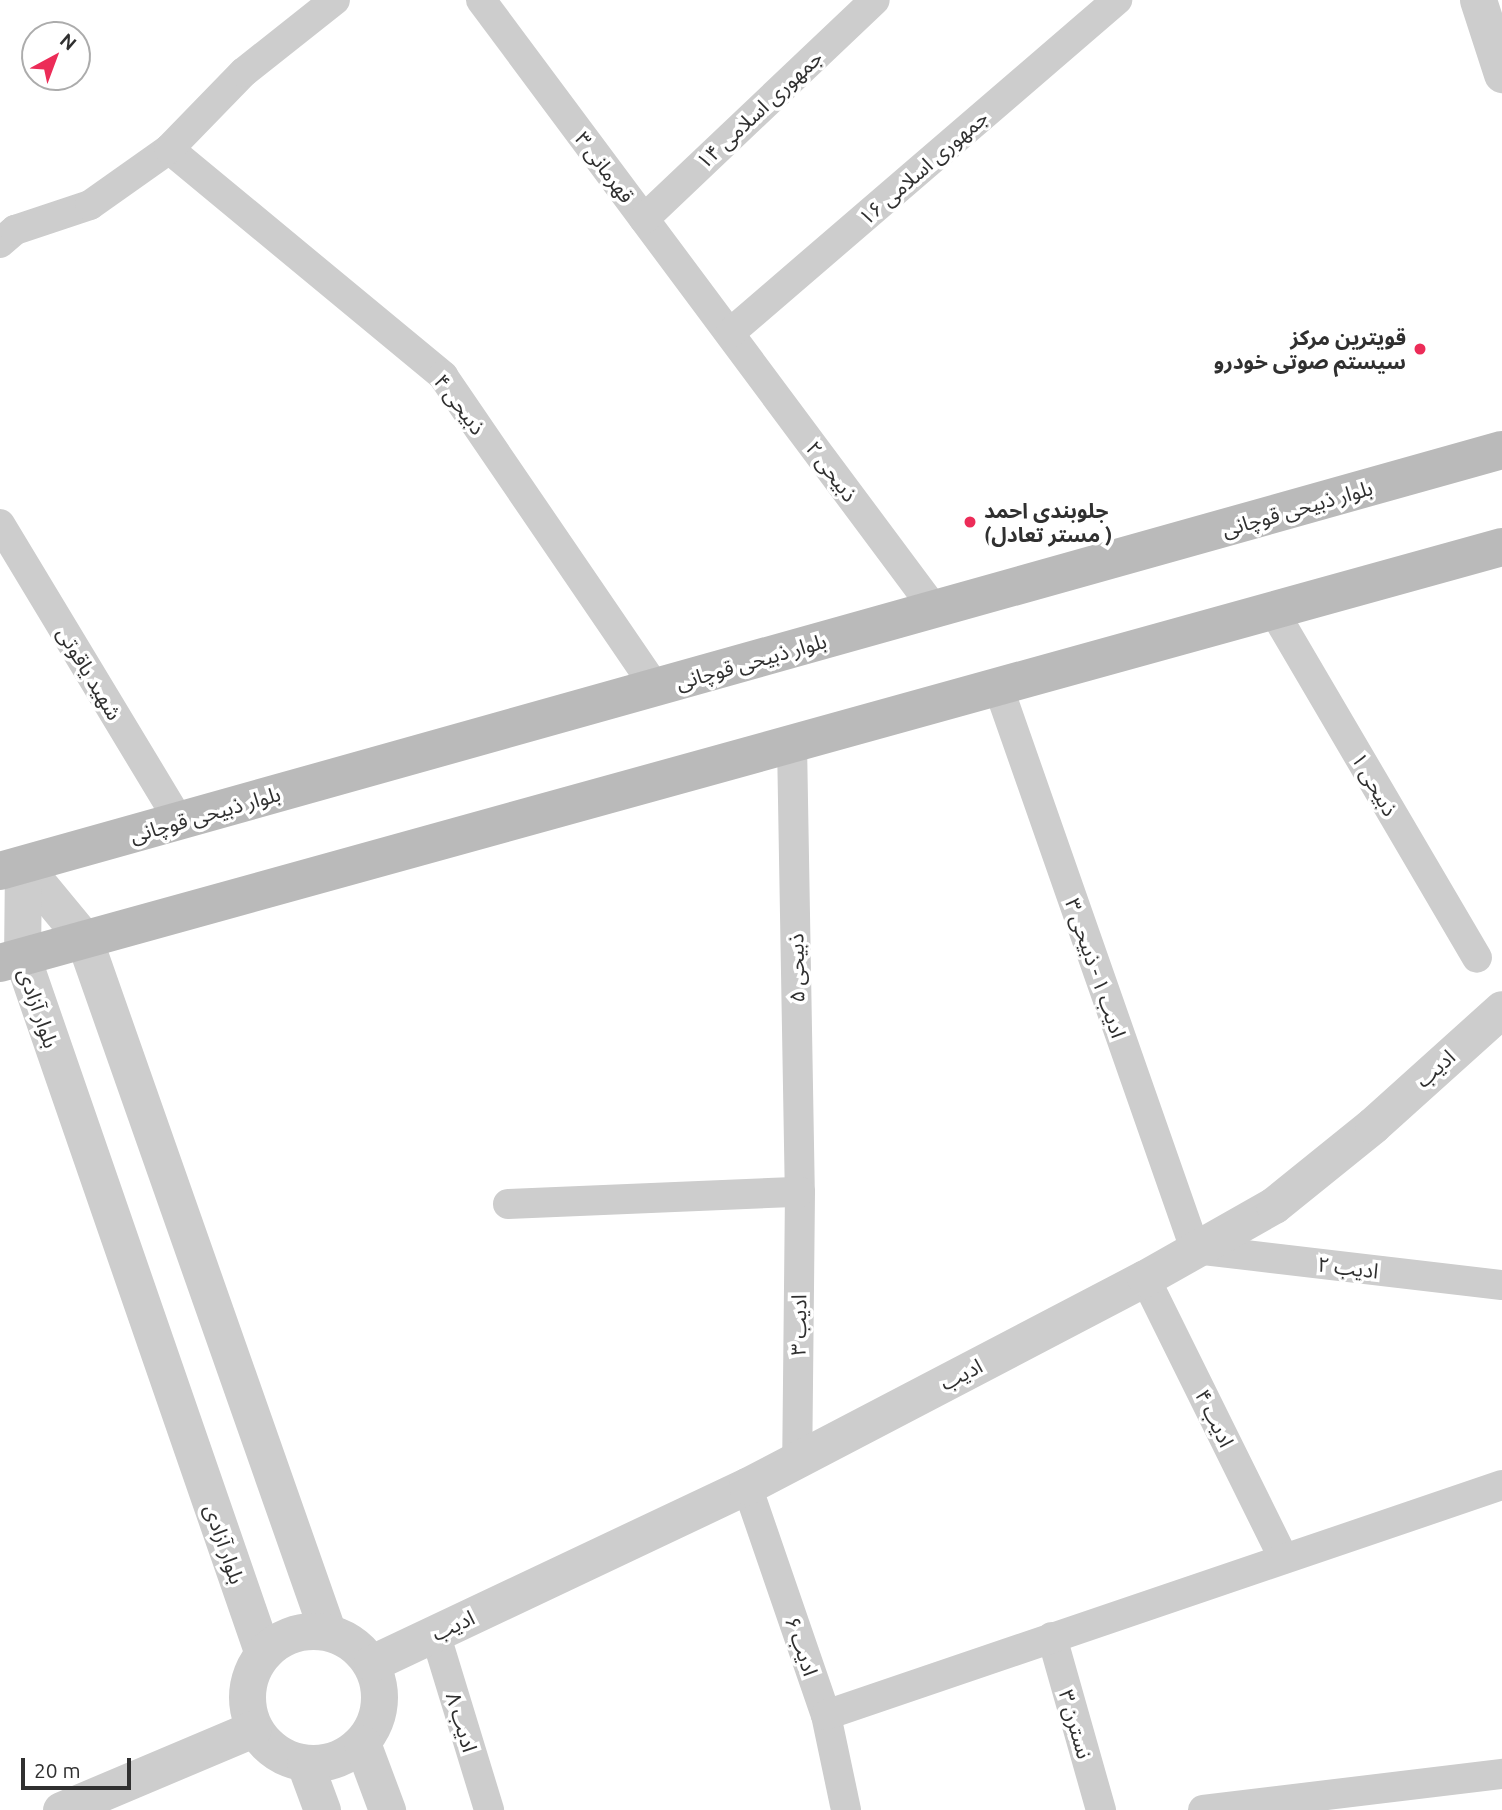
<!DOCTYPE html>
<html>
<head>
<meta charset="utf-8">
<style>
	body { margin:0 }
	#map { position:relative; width:1502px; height:1810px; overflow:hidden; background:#fff; font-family:Ubuntu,"Noto Sans Arabic",sans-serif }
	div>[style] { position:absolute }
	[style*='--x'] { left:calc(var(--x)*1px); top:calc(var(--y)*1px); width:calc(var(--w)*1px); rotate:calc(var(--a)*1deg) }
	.minor>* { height:30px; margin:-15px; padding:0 15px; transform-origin:15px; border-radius:15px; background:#cdcdcd }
	.tertiary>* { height:37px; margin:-18.5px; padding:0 18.5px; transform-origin:18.5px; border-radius:18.5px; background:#cdcdcd }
	.tertiary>.ring { margin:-18.5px; padding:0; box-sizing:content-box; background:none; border:37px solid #cdcdcd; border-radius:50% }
	.secondary>* { height:38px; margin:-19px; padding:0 19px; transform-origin:19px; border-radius:19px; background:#bababa }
	.dots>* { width:19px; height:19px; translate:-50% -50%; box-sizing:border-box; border:4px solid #fff; border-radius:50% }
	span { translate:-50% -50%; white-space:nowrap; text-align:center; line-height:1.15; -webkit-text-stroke:7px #fff; paint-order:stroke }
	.street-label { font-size:21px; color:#303030 }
	.poi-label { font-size:21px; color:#303030; font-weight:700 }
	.right { translate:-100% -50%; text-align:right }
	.left { translate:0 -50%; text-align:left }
	.north { position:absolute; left:21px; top:21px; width:70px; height:70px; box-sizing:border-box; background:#fff; border:2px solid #acacac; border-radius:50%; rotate:41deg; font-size:19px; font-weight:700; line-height:28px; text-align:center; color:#303030 }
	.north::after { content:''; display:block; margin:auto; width:24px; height:32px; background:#ec2c58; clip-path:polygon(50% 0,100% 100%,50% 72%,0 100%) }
	.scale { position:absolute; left:21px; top:1758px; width:110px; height:32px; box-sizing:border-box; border:4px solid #303030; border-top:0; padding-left:9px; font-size:21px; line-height:24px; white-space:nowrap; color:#303030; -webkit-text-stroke:5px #fff; paint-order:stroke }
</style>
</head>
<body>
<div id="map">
	<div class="minor">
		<div style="--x:481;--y:0;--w:760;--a:53.34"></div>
		<div style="--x:169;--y:149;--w:356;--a:39.6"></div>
		<div style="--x:443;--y:376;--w:378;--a:55.7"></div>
		<div style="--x:644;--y:219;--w:318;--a:-43.5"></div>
		<div style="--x:0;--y:243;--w:20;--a:-41"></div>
		<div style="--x:15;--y:230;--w:79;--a:-18.4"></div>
		<div style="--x:90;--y:205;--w:97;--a:-35.3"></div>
		<div style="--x:169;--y:149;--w:107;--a:-45.8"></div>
		<div style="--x:244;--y:72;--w:116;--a:-38.4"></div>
		<div style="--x:730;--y:333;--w:511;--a:-40.71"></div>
		<div style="--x:0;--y:524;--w:347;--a:58.9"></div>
		<div style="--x:1273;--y:610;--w:403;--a:59.6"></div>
		<div style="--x:998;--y:686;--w:596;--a:70.71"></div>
		<div style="--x:1195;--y:1249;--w:309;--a:6.7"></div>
		<div style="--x:792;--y:743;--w:449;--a:89"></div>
		<div style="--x:800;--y:1192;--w:267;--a:90.6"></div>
		<div style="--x:508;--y:1204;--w:292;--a:-2.4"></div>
		<div style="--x:1145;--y:1278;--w:313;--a:63.7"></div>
		<div style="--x:747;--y:1486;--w:242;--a:71"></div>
		<div style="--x:826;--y:1715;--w:97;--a:78.1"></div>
		<div style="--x:435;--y:1633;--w:185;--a:73"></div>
		<div style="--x:1052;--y:1637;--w:180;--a:74.2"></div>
		<div style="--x:826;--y:1715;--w:714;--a:-18.79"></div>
		<div style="--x:1203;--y:1810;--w:301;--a:-6.9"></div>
	</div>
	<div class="tertiary">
		<div style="--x:1478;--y:0;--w:78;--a:72"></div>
		<div style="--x:23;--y:865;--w:96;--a:50.5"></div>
		<div style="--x:84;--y:939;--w:732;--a:70.63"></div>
		<div style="--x:23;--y:865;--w:92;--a:90.6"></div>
		<div style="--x:22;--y:957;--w:734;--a:70.92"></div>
		<div class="ring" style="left:247px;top:1631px;width:95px;height:95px"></div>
		<div style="--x:372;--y:1663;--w:415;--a:-25.3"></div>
		<div style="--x:747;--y:1486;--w:449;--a:-27.6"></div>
		<div style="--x:1145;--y:1278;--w:148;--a:-29.5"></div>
		<div style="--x:1274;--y:1205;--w:127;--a:-38.9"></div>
		<div style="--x:1373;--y:1125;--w:173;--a:-42"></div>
		<div style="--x:362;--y:1743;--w:72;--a:69.5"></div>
		<div style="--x:305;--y:1764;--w:49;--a:69.7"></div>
		<div style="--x:61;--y:1810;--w:208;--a:-22.9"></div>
	</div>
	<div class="secondary">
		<div style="--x:0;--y:871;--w:1560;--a:-15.66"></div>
		<div style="--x:0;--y:963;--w:1559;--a:-15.48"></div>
	</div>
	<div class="dots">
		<div style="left:1420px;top:349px;background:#ec2c58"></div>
		<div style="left:970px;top:522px;background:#ec2c58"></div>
	</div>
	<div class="street-label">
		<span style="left:759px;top:109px;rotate:-43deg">جمهوری اسلامی ۱۴</span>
		<span style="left:605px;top:167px;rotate:53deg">قهرمانی ۳</span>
		<span style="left:923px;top:167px;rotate:-41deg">جمهوری اسلامی ۱۶</span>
		<span style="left:460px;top:404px;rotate:53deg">ذبیحی ۴</span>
		<span style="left:832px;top:471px;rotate:53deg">ذبیحی ۲</span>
		<span style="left:1297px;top:508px;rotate:-16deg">بلوار ذبیحی قوچانی</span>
		<span style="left:751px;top:661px;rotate:-16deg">بلوار ذبیحی قوچانی</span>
		<span style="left:90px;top:673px;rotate:59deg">شهید یاقوتی</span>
		<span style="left:1375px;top:784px;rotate:60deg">ذبیحی ۱</span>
		<span style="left:205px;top:814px;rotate:-16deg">بلوار ذبیحی قوچانی</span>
		<span style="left:796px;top:968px;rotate:-91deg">ذبیحی ۵</span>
		<span style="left:1096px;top:968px;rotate:71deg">ادیب ۱ - ذبیحی ۳</span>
		<span style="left:39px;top:1008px;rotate:71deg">بلوار آزادی</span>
		<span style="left:1435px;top:1068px;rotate:-42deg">ادیب</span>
		<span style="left:1348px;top:1267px;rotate:7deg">ادیب ۲</span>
		<span style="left:798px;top:1325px;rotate:-89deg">ادیب ۳</span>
		<span style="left:961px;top:1374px;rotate:-27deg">ادیب</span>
		<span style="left:1215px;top:1418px;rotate:64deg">ادیب ۴</span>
		<span style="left:225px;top:1544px;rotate:71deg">بلوار آزادی</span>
		<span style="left:453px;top:1625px;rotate:-25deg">ادیب</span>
		<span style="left:802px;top:1646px;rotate:71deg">ادیب ۶</span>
		<span style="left:462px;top:1722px;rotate:73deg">ادیب ۸</span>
		<span style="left:1076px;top:1724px;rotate:74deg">نسترن ۳</span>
	</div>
	<div class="poi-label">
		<span class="right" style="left:1406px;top:349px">قویترین مرکز<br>سیستم صوتی خودرو</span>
		<span class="left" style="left:984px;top:522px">جلوبندی احمد<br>(مستر تعادل )</span>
	</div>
	<div class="north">N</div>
	<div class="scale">20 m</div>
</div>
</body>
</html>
